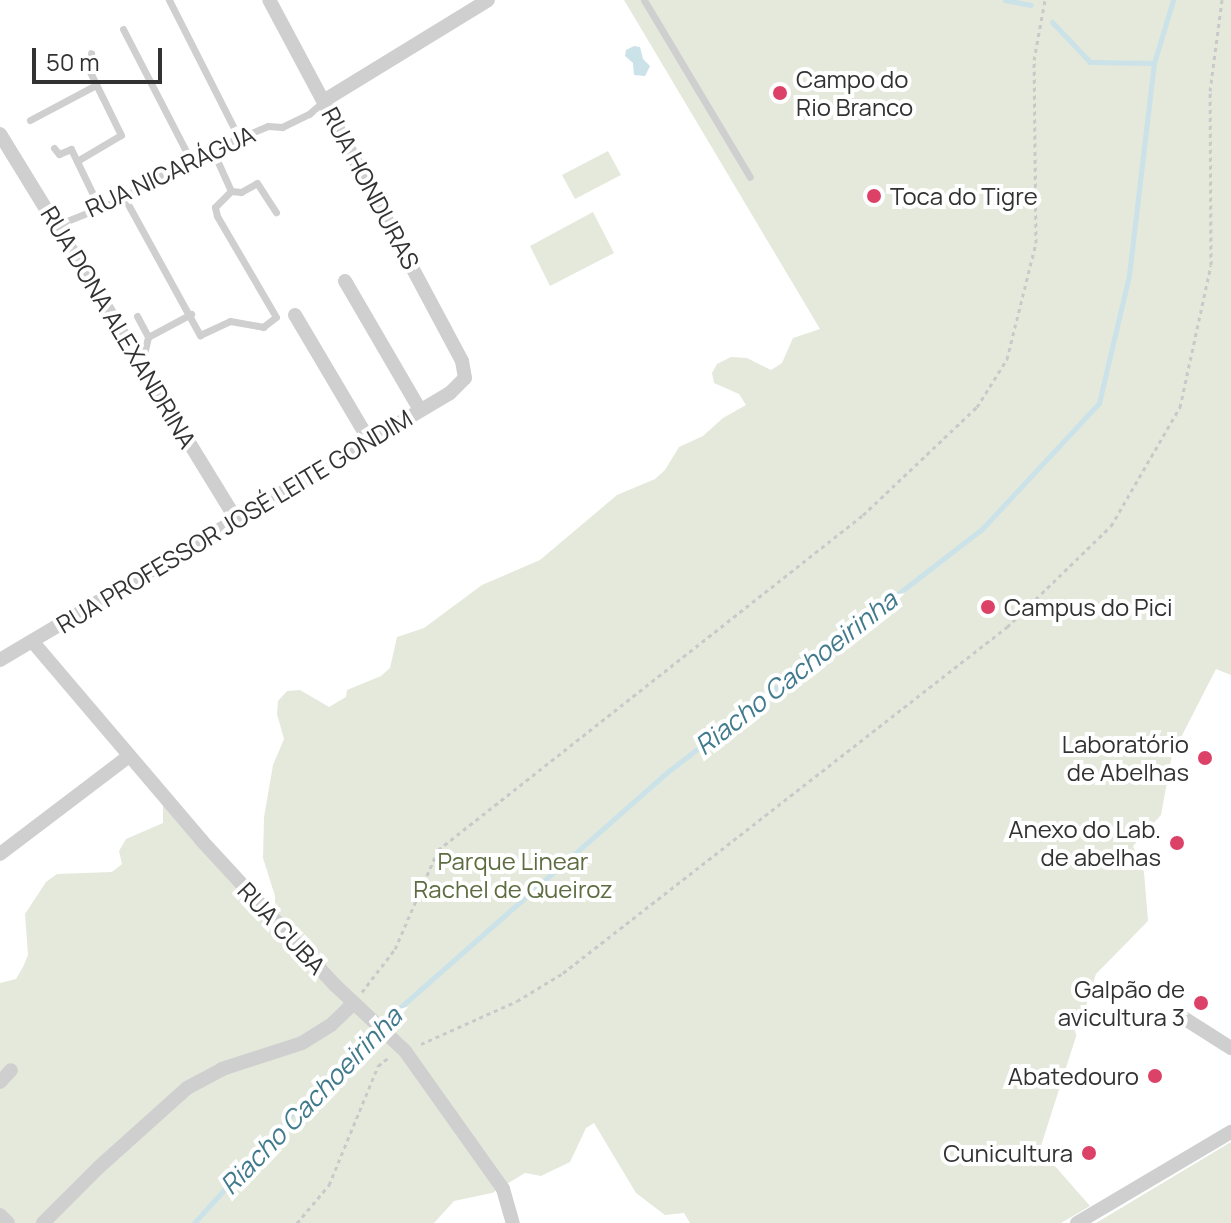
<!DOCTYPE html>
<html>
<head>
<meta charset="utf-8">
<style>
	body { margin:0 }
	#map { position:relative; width:1231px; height:1223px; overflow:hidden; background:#fff; font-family:Manrope,sans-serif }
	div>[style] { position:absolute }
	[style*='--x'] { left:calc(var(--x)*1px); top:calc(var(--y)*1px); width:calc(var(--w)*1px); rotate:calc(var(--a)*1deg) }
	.green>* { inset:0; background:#e4e9dc }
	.water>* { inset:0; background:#cae2e8 }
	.stream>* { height:5px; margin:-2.5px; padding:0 2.5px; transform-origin:2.5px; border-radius:2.5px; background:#cae2e8 }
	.path>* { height:3px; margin-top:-1.5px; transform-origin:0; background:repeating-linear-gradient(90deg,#c9c9c9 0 4px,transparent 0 8px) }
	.service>* { height:7px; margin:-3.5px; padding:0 3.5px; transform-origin:3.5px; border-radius:3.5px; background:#cfcfcf }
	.minor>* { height:14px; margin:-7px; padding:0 7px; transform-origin:7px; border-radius:7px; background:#cfcfcf }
	.dots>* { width:22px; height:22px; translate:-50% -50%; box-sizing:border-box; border:4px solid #fff; border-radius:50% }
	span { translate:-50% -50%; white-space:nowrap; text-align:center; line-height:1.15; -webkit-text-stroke:8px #fff; paint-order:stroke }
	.poi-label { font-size:24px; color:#323232 }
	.left { translate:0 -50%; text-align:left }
	.right { translate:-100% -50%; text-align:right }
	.street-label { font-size:24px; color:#323232 }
	.park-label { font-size:24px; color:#5d6d41 }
	.water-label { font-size:26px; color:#407a8c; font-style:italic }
	.scale { position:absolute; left:32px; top:48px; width:130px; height:36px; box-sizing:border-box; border:4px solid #323232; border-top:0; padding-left:10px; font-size:24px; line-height:28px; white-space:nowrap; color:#323232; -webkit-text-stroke:6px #fff; paint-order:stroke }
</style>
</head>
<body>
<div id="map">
	<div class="green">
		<div style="clip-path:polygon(624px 0,1231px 0,1231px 675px,1216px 669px,1172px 755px,1161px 815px,1133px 846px,1144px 872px,1148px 921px,1096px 974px,1040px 1149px,1090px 1206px,1061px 1223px,690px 1223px,684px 1213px,665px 1215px,636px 1193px,594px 1123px,586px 1128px,570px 1162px,541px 1176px,525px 1173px,492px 1193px,454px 1201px,434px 1223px,0 1223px,0 983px,16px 979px,23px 967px,28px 955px,25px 914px,46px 882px,57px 874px,112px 872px,122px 864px,119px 851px,126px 839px,163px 823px,163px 804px,267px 920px,275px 910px,275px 896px,263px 858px,264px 817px,273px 765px,284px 739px,277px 714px,278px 701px,287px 691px,300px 690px,329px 707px,346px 697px,347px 690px,381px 676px,390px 668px,397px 637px,424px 628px,482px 585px,540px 560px,617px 495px,655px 479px,665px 470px,679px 447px,703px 436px,723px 418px,746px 405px,739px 394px,714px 383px,712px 373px,717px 364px,731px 357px,747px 358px,771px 370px,782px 363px,793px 338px,820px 329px)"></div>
		<div style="clip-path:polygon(608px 151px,621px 175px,575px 199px,562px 175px)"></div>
		<div style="clip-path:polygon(593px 212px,614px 253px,550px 286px,530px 246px)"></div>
		<div style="clip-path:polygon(1231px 1142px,1231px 1223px,1096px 1223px)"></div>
	</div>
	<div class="water">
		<div style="clip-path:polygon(634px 46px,640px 47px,643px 59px,650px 66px,645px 76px,634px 75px,633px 63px,625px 56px,626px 50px)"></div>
	</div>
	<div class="stream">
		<div style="--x:1005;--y:0;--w:26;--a:11"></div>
		<div style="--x:1052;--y:22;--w:55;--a:46.5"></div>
		<div style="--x:1090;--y:62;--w:64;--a:0.9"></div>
		<div style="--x:194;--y:1223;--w:193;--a:-47.9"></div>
		<div style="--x:323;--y:1080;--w:110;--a:-43.2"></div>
		<div style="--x:403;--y:1005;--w:356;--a:-41.4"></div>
		<div style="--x:670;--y:770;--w:393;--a:-37.7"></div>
		<div style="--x:981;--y:530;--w:173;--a:-47.1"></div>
		<div style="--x:1099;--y:403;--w:131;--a:-76.8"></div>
		<div style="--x:1129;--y:275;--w:213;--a:-83.3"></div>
		<div style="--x:1154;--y:63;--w:66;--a:-73.2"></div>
	</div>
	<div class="path">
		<div style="--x:362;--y:992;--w:54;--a:-52.5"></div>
		<div style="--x:395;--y:949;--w:108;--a:-66.5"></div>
		<div style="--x:438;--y:850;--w:541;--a:-38.25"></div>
		<div style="--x:863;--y:515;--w:157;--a:-43.5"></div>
		<div style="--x:977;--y:407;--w:57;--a:-58"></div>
		<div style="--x:1007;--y:359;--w:120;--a:-76"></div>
		<div style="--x:1036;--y:243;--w:183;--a:-90.6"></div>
		<div style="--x:1034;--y:60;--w:61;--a:-79.6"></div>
		<div style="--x:421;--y:1044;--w:105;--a:-24.1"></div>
		<div style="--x:517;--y:1001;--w:54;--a:-31.3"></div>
		<div style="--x:563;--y:973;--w:563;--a:-37.93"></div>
		<div style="--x:1007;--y:627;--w:145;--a:-44.2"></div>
		<div style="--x:1111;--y:526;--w:138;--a:-59.9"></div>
		<div style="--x:1180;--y:407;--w:145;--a:-77.7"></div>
		<div style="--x:1211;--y:265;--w:174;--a:-90.3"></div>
		<div style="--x:1210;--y:91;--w:92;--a:-82.5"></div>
		<div style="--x:297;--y:1223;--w:50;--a:-49.9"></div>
		<div style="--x:329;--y:1185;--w:129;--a:-67.6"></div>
		<div style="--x:378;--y:1066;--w:13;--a:-39"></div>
	</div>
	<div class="service">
		<div style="--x:169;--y:0;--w:155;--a:63.1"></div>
		<div style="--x:644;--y:0;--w:206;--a:59.1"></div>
		<div style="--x:123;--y:29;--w:146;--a:62.7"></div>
		<div style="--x:30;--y:120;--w:75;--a:-27.9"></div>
		<div style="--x:54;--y:148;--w:8;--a:50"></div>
		<div style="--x:59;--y:154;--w:13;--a:-23"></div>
		<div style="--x:71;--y:149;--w:64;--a:64.2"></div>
		<div style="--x:77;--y:161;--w:51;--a:-30.6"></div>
		<div style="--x:121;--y:135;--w:72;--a:-116.2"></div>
		<div style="--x:89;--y:70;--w:17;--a:-83"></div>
		<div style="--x:231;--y:191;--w:10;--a:6"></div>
		<div style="--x:241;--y:192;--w:18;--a:-29"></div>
		<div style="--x:257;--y:183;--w:35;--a:57"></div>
		<div style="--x:124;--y:197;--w:158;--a:61.2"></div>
		<div style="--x:200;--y:335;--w:33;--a:-25"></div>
		<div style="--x:230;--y:321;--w:34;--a:10"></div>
		<div style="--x:263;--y:327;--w:16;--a:-38"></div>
		<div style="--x:276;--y:317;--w:117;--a:-120.3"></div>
		<div style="--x:217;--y:216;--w:9;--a:-103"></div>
		<div style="--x:215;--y:207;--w:23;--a:-45"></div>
		<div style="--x:231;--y:191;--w:46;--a:-114.3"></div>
		<div style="--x:57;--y:225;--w:59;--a:-21.8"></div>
		<div style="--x:112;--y:203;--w:96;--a:-29.2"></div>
		<div style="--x:196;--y:156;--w:78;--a:-22.6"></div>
		<div style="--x:268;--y:126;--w:14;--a:4"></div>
		<div style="--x:282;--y:127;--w:30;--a:-26"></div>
		<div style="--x:309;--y:114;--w:20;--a:-41"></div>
		<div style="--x:137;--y:316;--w:24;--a:62"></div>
		<div style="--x:148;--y:337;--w:27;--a:103"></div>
		<div style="--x:148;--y:337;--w:49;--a:-28.1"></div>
	</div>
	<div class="minor">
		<div style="--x:325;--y:100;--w:191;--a:-31.5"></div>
		<div style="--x:0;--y:134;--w:453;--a:58.5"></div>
		<div style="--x:345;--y:281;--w:149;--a:59.8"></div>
		<div style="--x:295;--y:315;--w:145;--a:59.4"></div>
		<div style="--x:32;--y:641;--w:262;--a:49.6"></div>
		<div style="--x:202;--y:841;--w:197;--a:47.3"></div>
		<div style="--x:336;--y:986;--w:95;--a:43.3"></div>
		<div style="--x:405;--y:1051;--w:169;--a:54.6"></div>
		<div style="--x:503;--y:1189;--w:35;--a:74"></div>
		<div style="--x:0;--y:660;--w:523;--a:-30.68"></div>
		<div style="--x:450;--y:393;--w:21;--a:-45"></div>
		<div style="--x:465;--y:378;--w:17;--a:-100"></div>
		<div style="--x:462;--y:361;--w:409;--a:-118.1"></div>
		<div style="--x:0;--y:854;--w:161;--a:-37.2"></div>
		<div style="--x:1179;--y:1015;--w:62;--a:32.4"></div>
		<div style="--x:0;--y:1082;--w:16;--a:-47"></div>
		<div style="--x:0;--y:1215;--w:11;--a:45"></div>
		<div style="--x:43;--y:1223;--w:79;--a:-45"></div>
		<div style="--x:99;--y:1167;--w:118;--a:-41.9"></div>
		<div style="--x:187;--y:1088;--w:40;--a:-28"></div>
		<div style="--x:222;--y:1069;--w:84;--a:-18"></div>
		<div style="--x:302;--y:1043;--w:34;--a:-32"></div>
		<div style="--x:331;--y:1025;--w:32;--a:-44"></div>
		<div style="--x:1077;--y:1223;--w:179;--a:-30.6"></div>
	</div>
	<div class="dots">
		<div style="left:780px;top:93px;background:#dc4267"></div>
		<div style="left:874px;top:196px;background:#dc4267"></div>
		<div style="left:988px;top:607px;background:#dc4267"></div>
		<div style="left:1205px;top:758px;background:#dc4267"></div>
		<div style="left:1177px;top:843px;background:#dc4267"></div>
		<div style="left:1201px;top:1003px;background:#dc4267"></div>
		<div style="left:1155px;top:1076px;background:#dc4267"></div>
		<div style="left:1089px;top:1153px;background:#dc4267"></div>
	</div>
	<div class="poi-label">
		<span class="left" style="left:796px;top:93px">Campo do<br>Rio Branco</span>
		<span class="left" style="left:890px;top:196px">Toca do Tigre</span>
		<span class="left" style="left:1004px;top:607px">Campus do Pici</span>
		<span class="right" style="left:1189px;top:758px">Laboratório<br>de Abelhas</span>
		<span class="right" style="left:1161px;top:843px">Anexo do Lab.<br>de abelhas</span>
		<span class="right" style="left:1185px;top:1003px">Galpão de<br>avicultura 3</span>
		<span class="right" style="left:1139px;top:1076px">Abatedouro</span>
		<span class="right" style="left:1073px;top:1153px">Cunicultura</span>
	</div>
	<div class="street-label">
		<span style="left:170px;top:171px;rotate:-25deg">RUA NICARÁGUA</span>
		<span style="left:371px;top:188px;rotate:62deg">RUA HONDURAS</span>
		<span style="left:119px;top:327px;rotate:59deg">RUA DONA ALEXANDRINA</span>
		<span style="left:234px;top:521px;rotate:-31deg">RUA PROFESSOR JOSÉ LEITE GONDIM</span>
		<span style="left:282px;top:928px;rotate:47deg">RUA CUBA</span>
	</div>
	<div class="park-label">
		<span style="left:513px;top:875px">Parque Linear<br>Rachel de Queiroz</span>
	</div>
	<div class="water-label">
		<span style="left:796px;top:673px;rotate:-38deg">Riacho Cachoeirinha</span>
		<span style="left:311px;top:1101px;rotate:-46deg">Riacho Cachoeirinha</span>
	</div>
	<div class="scale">50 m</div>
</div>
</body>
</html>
